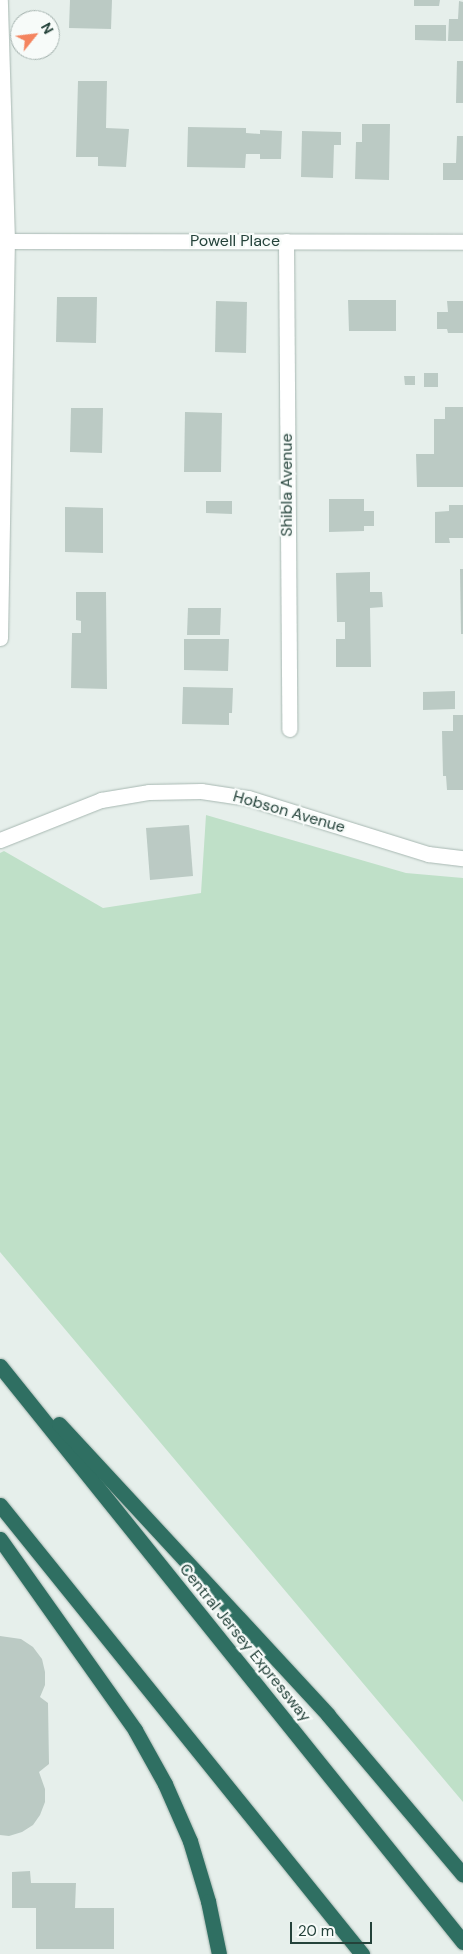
<!DOCTYPE html>
<html>
<head>
<meta charset="utf-8">
<style>
	body { margin:0 }
	#map { position:relative; width:463px; height:1954px; overflow:hidden; background:#e6efeb; font-family:"DM Sans",sans-serif }
	div>[style] { position:absolute }
	[style*='--x'] { left:calc(var(--x)*1px); top:calc(var(--y)*1px); width:calc(var(--w)*1px); rotate:calc(var(--a)*1deg) }
	.green>* { inset:0; background:#bfe0c8 }
	.building>* { inset:0; background:#bbcac4 }
	.roads { filter:drop-shadow(0 0 1px #a8b8b2) drop-shadow(0 0 1px #a8b8b2) }
	.minor>* { height:15px; margin:-7.5px; padding:0 7.5px; transform-origin:7.5px; border-radius:7.5px; background:#fff }
	.highway>* { height:15px; margin:-7.5px; padding:0 7.5px; transform-origin:7.5px; border-radius:7.5px; background:#2f6f62 }
	span { translate:-50% -50%; white-space:nowrap; text-align:center; line-height:1.15; -webkit-text-stroke:4.5px #f7fbf9; paint-order:stroke }
	.street-label { font-size:16px; color:#24423a }
	.north { position:absolute; left:10px; top:10px; width:50px; height:50px; box-sizing:border-box; background:#f7fbf9; border:1px solid #a3b1ad; border-radius:50%; rotate:61deg; font-size:14px; font-weight:700; line-height:20px; text-align:center; color:#24423a }
	.north::after { content:''; display:block; margin:auto; width:18px; height:22px; background:#f4845f; clip-path:polygon(50% 0,100% 100%,50% 72%,0 100%) }
	.scale { position:absolute; left:290px; top:1922px; width:82px; height:22px; box-sizing:border-box; border:2px solid #24423a; border-top:0; padding-left:6px; font-size:15px; line-height:18px; white-space:nowrap; color:#24423a; -webkit-text-stroke:4px #f7fbf9; paint-order:stroke }
</style>
</head>
<body>
<div id="map">
	<div class="green">
		<div style="clip-path:polygon(206px 815px,406px 873px,463px 878px,463px 1802px,0 1252px,0 853px,4px 851px,103px 908px,201px 893px)"></div>
	</div>
	<div class="building">
		<div style="clip-path:polygon(70px 0,112px 0,111px 29px,69px 28px)"></div>
		<div style="clip-path:polygon(414px 0,440px 0,439px 6px,414px 6px)"></div>
		<div style="clip-path:polygon(459px 1px,463px 2px,463px 41px,448px 41px,449px 19px,458px 19px)"></div>
		<div style="clip-path:polygon(415px 25px,446px 25px,446px 41px,415px 40px)"></div>
		<div style="clip-path:polygon(457px 61px,463px 61px,463px 103px,456px 103px)"></div>
		<div style="clip-path:polygon(78px 81px,107px 81px,106px 128px,129px 129px,126px 167px,98px 166px,98px 157px,76px 157px)"></div>
		<div style="clip-path:polygon(362px 124px,390px 124px,389px 180px,355px 179px,356px 142px,362px 142px)"></div>
		<div style="clip-path:polygon(188px 127px,246px 128px,246px 133px,260px 134px,260px 130px,282px 131px,281px 159px,260px 159px,260px 154px,246px 154px,245px 168px,187px 167px)"></div>
		<div style="clip-path:polygon(302px 131px,341px 132px,341px 145px,334px 145px,333px 178px,301px 177px)"></div>
		<div style="clip-path:polygon(457px 136px,463px 136px,463px 180px,443px 180px,443px 163px,456px 163px)"></div>
		<div style="clip-path:polygon(57px 297px,97px 297px,96px 343px,56px 342px)"></div>
		<div style="clip-path:polygon(348px 300px,396px 300px,396px 331px,349px 331px)"></div>
		<div style="clip-path:polygon(216px 301px,247px 302px,246px 353px,215px 352px)"></div>
		<div style="clip-path:polygon(447px 301px,463px 301px,463px 333px,448px 333px,447px 329px,437px 329px,437px 312px,448px 312px)"></div>
		<div style="clip-path:polygon(424px 373px,438px 373px,438px 387px,424px 387px)"></div>
		<div style="clip-path:polygon(404px 376px,415px 376px,415px 385px,405px 385px)"></div>
		<div style="clip-path:polygon(445px 407px,463px 407px,463px 487px,417px 487px,416px 454px,434px 454px,434px 419px,445px 419px)"></div>
		<div style="clip-path:polygon(71px 408px,103px 408px,102px 453px,70px 452px)"></div>
		<div style="clip-path:polygon(185px 412px,222px 413px,221px 472px,184px 472px)"></div>
		<div style="clip-path:polygon(329px 499px,364px 499px,364px 511px,374px 511px,374px 526px,364px 526px,364px 531px,329px 532px)"></div>
		<div style="clip-path:polygon(206px 501px,232px 501px,232px 514px,206px 513px)"></div>
		<div style="clip-path:polygon(449px 505px,463px 505px,463px 538px,449px 538px,450px 543px,435px 543px,435px 512px,449px 511px)"></div>
		<div style="clip-path:polygon(65px 507px,103px 508px,103px 553px,65px 552px)"></div>
		<div style="clip-path:polygon(460px 569px,463px 569px,463px 634px,461px 634px)"></div>
		<div style="clip-path:polygon(370px 572px,370px 592px,382px 592px,383px 607px,370px 608px,371px 667px,336px 667px,336px 639px,345px 639px,345px 622px,337px 622px,336px 573px)"></div>
		<div style="clip-path:polygon(76px 592px,106px 592px,107px 689px,71px 688px,72px 633px,81px 633px,81px 621px,76px 620px)"></div>
		<div style="clip-path:polygon(188px 608px,221px 608px,220px 635px,187px 635px)"></div>
		<div style="clip-path:polygon(184px 639px,229px 639px,228px 671px,184px 670px)"></div>
		<div style="clip-path:polygon(183px 687px,233px 688px,232px 713px,229px 713px,229px 725px,182px 724px)"></div>
		<div style="clip-path:polygon(455px 691px,455px 709px,423px 710px,423px 692px)"></div>
		<div style="clip-path:polygon(453px 715px,463px 715px,463px 790px,447px 790px,446px 776px,443px 776px,442px 731px,453px 731px)"></div>
		<div style="clip-path:polygon(189px 825px,193px 876px,150px 880px,146px 828px)"></div>
		<div style="clip-path:polygon(0 1636px,21px 1639px,33px 1647px,42px 1659px,45px 1672px,45px 1685px,40px 1697px,48px 1703px,49px 1764px,39px 1772px,45px 1789px,45px 1802px,40px 1815px,33px 1825px,22px 1832px,9px 1836px,0 1835px)"></div>
		<div style="clip-path:polygon(30px 1871px,31px 1883px,76px 1883px,75px 1908px,114px 1908px,114px 1949px,36px 1949px,36px 1908px,12px 1908px,12px 1872px)"></div>
	</div>
	<div class="roads">
		<div class="minor">
			<div style="--x:7;--y:241;--w:456;--a:0.1"></div>
			<div style="--x:286;--y:241;--w:488;--a:89.6"></div>
			<div style="--x:0;--y:638;--w:397;--a:-89"></div>
			<div style="--x:7;--y:241;--w:241;--a:-91.7"></div>
			<div style="--x:0;--y:840;--w:109;--a:-21.6"></div>
			<div style="--x:101;--y:800;--w:49;--a:-9.5"></div>
			<div style="--x:149;--y:792;--w:52;--a:-1.1"></div>
			<div style="--x:201;--y:791;--w:48;--a:8.5"></div>
			<div style="--x:248;--y:798;--w:189;--a:17.3"></div>
			<div style="--x:428;--y:854;--w:35;--a:7"></div>
		</div>
		<div class="highway">
			<div style="--x:0;--y:1366;--w:739;--a:51.21"></div>
			<div style="--x:59;--y:1424;--w:396;--a:47.2"></div>
			<div style="--x:328;--y:1715;--w:209;--a:49.8"></div>
			<div style="--x:0;--y:1505;--w:577;--a:51.12"></div>
			<div style="--x:0;--y:1539;--w:234;--a:54.7"></div>
			<div style="--x:135;--y:1730;--w:62;--a:60.9"></div>
			<div style="--x:165;--y:1784;--w:62;--a:66.3"></div>
			<div style="--x:190;--y:1841;--w:63;--a:73.3"></div>
			<div style="--x:208;--y:1901;--w:54;--a:78.3"></div>
		</div>
	</div>
	<div class="street-label">
		<span style="left:235px;top:241px">Powell Place</span>
		<span style="left:287px;top:485px;rotate:-90deg">Shibla Avenue</span>
		<span style="left:289px;top:812px;rotate:16deg">Hobson Avenue</span>
		<span style="left:245px;top:1643px;rotate:51deg">Central Jersey Expressway</span>
	</div>
	<div class="north">N</div>
	<div class="scale">20 m</div>
</div>
</body>
</html>
